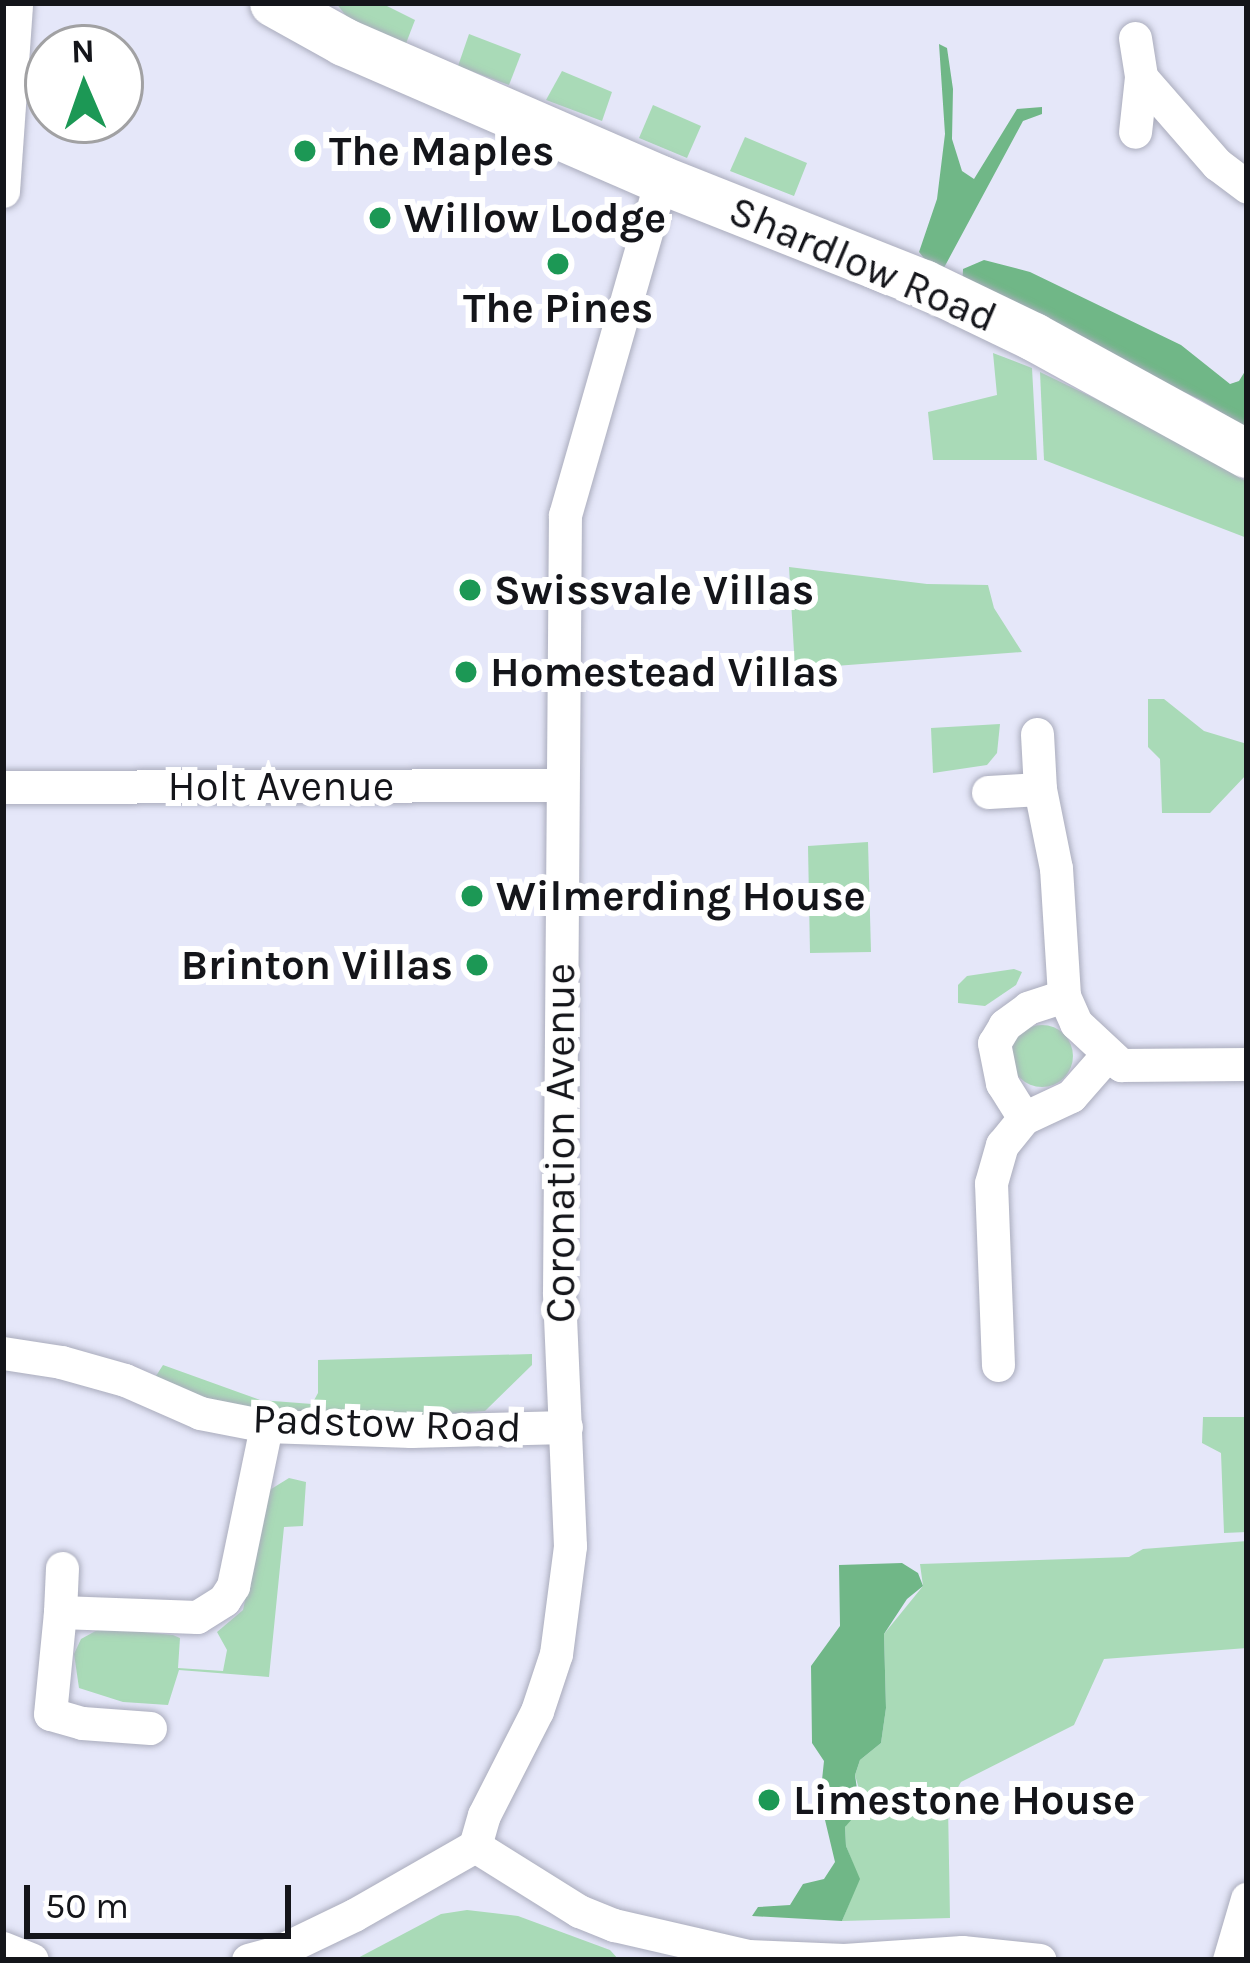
<!DOCTYPE html>
<html>
<head>
<meta charset="utf-8">
<style>
	body { margin:0 }
	#map { position:relative; width:1250px; height:1963px; overflow:hidden; background:#e5e7f9; font-family:Karla,sans-serif }
	div>[style] { position:absolute }
	[style*='--x'] { left:calc(var(--x)*1px); top:calc(var(--y)*1px); width:calc(var(--w)*1px); rotate:calc(var(--a)*1deg) }
	.green>* { inset:0; background:#a9dab7 }
	.round { border-radius:50% }
	.forest>* { inset:0; background:#70b787 }
	.roads { filter:drop-shadow(0 0 3px #aaacbc) drop-shadow(0 0 3px #aaacbc) }
	.street>* { height:33px; margin:-16.5px; padding:0 16.5px; transform-origin:16.5px; border-radius:16.5px; background:#fff }
	.secondary>* { height:48px; margin:-24px; padding:0 24px; transform-origin:24px; border-radius:24px; background:#fff }
	.dots>* { width:33px; height:33px; translate:-50% -50%; box-sizing:border-box; border:6px solid #fff; border-radius:50% }
	span { translate:-50% -50%; white-space:nowrap; text-align:center; line-height:1.15; -webkit-text-stroke:12px #fff; paint-order:stroke }
	.poi-label { font-size:42px; color:#14151a; font-weight:700 }
	.left { translate:0 -50%; text-align:left }
	.right { translate:-100% -50%; text-align:right }
	.street-label { font-size:42px; color:#14151a }
	.frame { position:absolute; inset:0; border:6px solid #14151a; pointer-events:none }
	.north { position:absolute; left:24px; top:24px; width:120px; height:120px; box-sizing:border-box; background:#fff; border:3px solid #a1a1a3; border-radius:50%; rotate:358deg; font-size:33px; font-weight:700; line-height:48px; text-align:center; color:#14151a }
	.north::after { content:''; display:block; margin:auto; width:42px; height:54px; background:#1c9855; clip-path:polygon(50% 0,100% 100%,50% 72%,0 100%) }
	.scale { position:absolute; left:24px; top:1885px; width:267px; height:54px; box-sizing:border-box; border:6px solid #14151a; border-top:0; padding-left:15px; font-size:36px; line-height:42px; white-space:nowrap; color:#14151a; -webkit-text-stroke:9px #fff; paint-order:stroke }
</style>
</head>
<body>
<div id="map">
	<div class="green">
		<div style="clip-path:polygon(336px 3px,381px 3px,415px 20px,405px 46px,350px 21px)"></div>
		<div style="clip-path:polygon(469px 34px,521px 54px,509px 85px,458px 66px)"></div>
		<div style="clip-path:polygon(562px 71px,612px 92px,602px 121px,546px 100px)"></div>
		<div style="clip-path:polygon(653px 105px,701px 126px,687px 158px,639px 138px)"></div>
		<div style="clip-path:polygon(745px 137px,807px 163px,794px 196px,730px 171px)"></div>
		<div style="clip-path:polygon(993px 353px,1032px 368px,1037px 460px,933px 460px,928px 412px,997px 395px)"></div>
		<div style="clip-path:polygon(1040px 372px,1162px 431px,1247px 482px,1247px 538px,1044px 460px)"></div>
		<div style="clip-path:polygon(789px 567px,927px 584px,988px 585px,994px 608px,1022px 652px,795px 669px)"></div>
		<div style="clip-path:polygon(1148px 699px,1164px 699px,1204px 731px,1247px 744px,1247px 774px,1210px 813px,1162px 813px,1160px 759px,1148px 747px)"></div>
		<div style="clip-path:polygon(1000px 724px,997px 753px,987px 765px,933px 773px,931px 728px)"></div>
		<div style="clip-path:polygon(868px 842px,871px 952px,810px 953px,808px 846px)"></div>
		<div style="clip-path:polygon(1014px 969px,1022px 972px,1016px 985px,985px 1006px,958px 1003px,958px 985px,967px 976px)"></div>
		<div class="round" style="left:1011px;top:1025px;width:62px;height:62px"></div>
		<div style="clip-path:polygon(532px 1354px,532px 1365px,485px 1411px,418px 1416px,234px 1409px,154px 1379px,163px 1365px,260px 1400px,312px 1404px,318px 1393px,318px 1360px)"></div>
		<div style="clip-path:polygon(1203px 1417px,1246px 1417px,1247px 1532px,1224px 1533px,1221px 1453px,1202px 1443px)"></div>
		<div style="clip-path:polygon(289px 1478px,306px 1482px,303px 1526px,284px 1527px,269px 1677px,179px 1670px,168px 1705px,123px 1702px,79px 1688px,74px 1654px,81px 1639px,101px 1628px,173px 1635px,180px 1638px,178px 1668px,223px 1671px,227px 1650px,217px 1632px,243px 1610px,268px 1491px)"></div>
		<div style="clip-path:polygon(1247px 1541px,1247px 1648px,1104px 1659px,1074px 1725px,961px 1782px,948px 1805px,950px 1918px,842px 1921px,859px 1879px,846px 1846px,845px 1827px,861px 1796px,855px 1775px,860px 1760px,881px 1743px,886px 1708px,884px 1634px,923px 1586px,920px 1564px,1129px 1557px,1143px 1549px)"></div>
		<div style="clip-path:polygon(467px 1910px,518px 1916px,610px 1950px,619px 1960px,354px 1960px,441px 1914px)"></div>
	</div>
	<div class="forest">
		<div style="clip-path:polygon(939px 44px,947px 48px,953px 89px,952px 139px,962px 171px,974px 179px,1017px 109px,1042px 107px,1042px 114px,1023px 121px,939px 277px,919px 252px,937px 199px,945px 134px)"></div>
		<div style="clip-path:polygon(984px 260px,1030px 272px,1181px 345px,1230px 384px,1239px 381px,1247px 368px,1247px 428px,1199px 399px,962px 290px,963px 269px)"></div>
		<div style="clip-path:polygon(902px 1563px,918px 1573px,923px 1586px,907px 1599px,884px 1634px,886px 1708px,881px 1743px,860px 1760px,855px 1775px,860px 1810px,845px 1827px,846px 1846px,860px 1879px,842px 1921px,752px 1916px,758px 1907px,790px 1905px,803px 1884px,824px 1879px,835px 1862px,820px 1799px,824px 1761px,812px 1743px,811px 1666px,840px 1626px,839px 1565px)"></div>
	</div>
	<div class="roads">
		<div class="street">
			<div style="--x:1135;--y:38;--w:39;--a:81"></div>
			<div style="--x:1141;--y:77;--w:55;--a:96.2"></div>
			<div style="--x:1141;--y:77;--w:116;--a:48.9"></div>
			<div style="--x:1217;--y:164;--w:38;--a:37"></div>
			<div style="--x:3;--y:191;--w:188;--a:-86"></div>
			<div style="--x:1037;--y:734;--w:55;--a:86.9"></div>
			<div style="--x:1040;--y:789;--w:81;--a:78.6"></div>
			<div style="--x:1056;--y:868;--w:128;--a:86.4"></div>
			<div style="--x:1064;--y:996;--w:30;--a:66"></div>
			<div style="--x:1076;--y:1023;--w:62;--a:43"></div>
			<div style="--x:1121;--y:1065;--w:126;--a:-0.5"></div>
			<div style="--x:3;--y:787;--w:557;--a:-0.21"></div>
			<div style="--x:988;--y:792;--w:52;--a:-3.3"></div>
			<div style="--x:1064;--y:996;--w:38;--a:162"></div>
			<div style="--x:1028;--y:1008;--w:29;--a:144"></div>
			<div style="--x:1005;--y:1025;--w:21;--a:121"></div>
			<div style="--x:994;--y:1043;--w:41;--a:78.7"></div>
			<div style="--x:1002;--y:1083;--w:41;--a:57.8"></div>
			<div style="--x:1024;--y:1118;--w:52;--a:-25.1"></div>
			<div style="--x:1071;--y:1096;--w:55;--a:-48.7"></div>
			<div style="--x:3;--y:1353;--w:59;--a:8.8"></div>
			<div style="--x:61;--y:1362;--w:66;--a:15.7"></div>
			<div style="--x:125;--y:1380;--w:82;--a:23.7"></div>
			<div style="--x:200;--y:1413;--w:67;--a:11.1"></div>
			<div style="--x:266;--y:1426;--w:145;--a:2"></div>
			<div style="--x:411;--y:1431;--w:155;--a:-1.5"></div>
			<div style="--x:998;--y:1365;--w:182;--a:-92.2"></div>
			<div style="--x:991;--y:1183;--w:40;--a:-74"></div>
			<div style="--x:1002;--y:1145;--w:35;--a:-51"></div>
			<div style="--x:60;--y:1612;--w:44;--a:-87.4"></div>
			<div style="--x:150;--y:1728;--w:68;--a:-175.8"></div>
			<div style="--x:82;--y:1723;--w:33;--a:-164"></div>
			<div style="--x:50;--y:1714;--w:102;--a:-84.4"></div>
			<div style="--x:60;--y:1612;--w:137;--a:2.1"></div>
			<div style="--x:197;--y:1617;--w:32;--a:-32"></div>
			<div style="--x:224;--y:1600;--w:17;--a:-57"></div>
			<div style="--x:233;--y:1586;--w:163;--a:-78.3"></div>
			<div style="--x:475;--y:1846;--w:123;--a:32"></div>
			<div style="--x:579;--y:1911;--w:38;--a:22"></div>
			<div style="--x:614;--y:1925;--w:138;--a:13"></div>
			<div style="--x:748;--y:1956;--w:96;--a:2.4"></div>
			<div style="--x:844;--y:1960;--w:118;--a:-3.9"></div>
			<div style="--x:962;--y:1952;--w:78;--a:5.9"></div>
			<div style="--x:3;--y:1948;--w:31;--a:22"></div>
			<div style="--x:248;--y:1960;--w:28;--a:-15"></div>
			<div style="--x:275;--y:1953;--w:88;--a:-25.7"></div>
			<div style="--x:354;--y:1915;--w:139;--a:-29.7"></div>
			<div style="--x:475;--y:1846;--w:32;--a:-74"></div>
			<div style="--x:484;--y:1815;--w:117;--a:-63"></div>
			<div style="--x:537;--y:1711;--w:60;--a:-71.6"></div>
			<div style="--x:556;--y:1654;--w:109;--a:-82.6"></div>
			<div style="--x:570;--y:1546;--w:254;--a:-92.5"></div>
			<div style="--x:559;--y:1292;--w:777;--a:-89.56"></div>
			<div style="--x:565;--y:515;--w:348;--a:-74"></div>
			<div style="--x:1229;--y:1960;--w:64;--a:-73.6"></div>
		</div>
		<div class="secondary">
			<div style="--x:274;--y:3;--w:80;--a:29.1"></div>
			<div style="--x:344;--y:42;--w:346;--a:23.5"></div>
			<div style="--x:661;--y:180;--w:283;--a:21.6"></div>
			<div style="--x:924;--y:284;--w:122;--a:25.7"></div>
			<div style="--x:1034;--y:337;--w:243;--a:28.8"></div>
		</div>
	</div>
	<div class="dots">
		<div style="left:305px;top:151px;background:#1c9855"></div>
		<div style="left:380px;top:218px;background:#1c9855"></div>
		<div style="left:558px;top:264px;background:#1c9855"></div>
		<div style="left:470px;top:590px;background:#1c9855"></div>
		<div style="left:466px;top:672px;background:#1c9855"></div>
		<div style="left:472px;top:896px;background:#1c9855"></div>
		<div style="left:477px;top:965px;background:#1c9855"></div>
		<div style="left:769px;top:1800px;background:#1c9855"></div>
	</div>
	<div class="poi-label">
		<span class="left" style="left:329px;top:151px">The Maples</span>
		<span class="left" style="left:404px;top:218px">Willow Lodge</span>
		<span style="left:558px;top:308px">The Pines</span>
		<span class="left" style="left:494px;top:590px">Swissvale Villas</span>
		<span class="left" style="left:490px;top:672px">Homestead Villas</span>
		<span class="left" style="left:496px;top:896px">Wilmerding House</span>
		<span class="right" style="left:453px;top:965px">Brinton Villas</span>
		<span class="left" style="left:793px;top:1800px">Limestone House</span>
	</div>
	<div class="street-label">
		<span style="left:863px;top:264px;rotate:23deg">Shardlow Road</span>
		<span style="left:281px;top:786px">Holt Avenue</span>
		<span style="left:560px;top:1143px;rotate:-90deg">Coronation Avenue</span>
		<span style="left:387px;top:1423px;rotate:2deg">Padstow Road</span>
	</div>
	<div class="frame"></div>
	<div class="north">N</div>
	<div class="scale">50 m</div>
</div>
</body>
</html>
